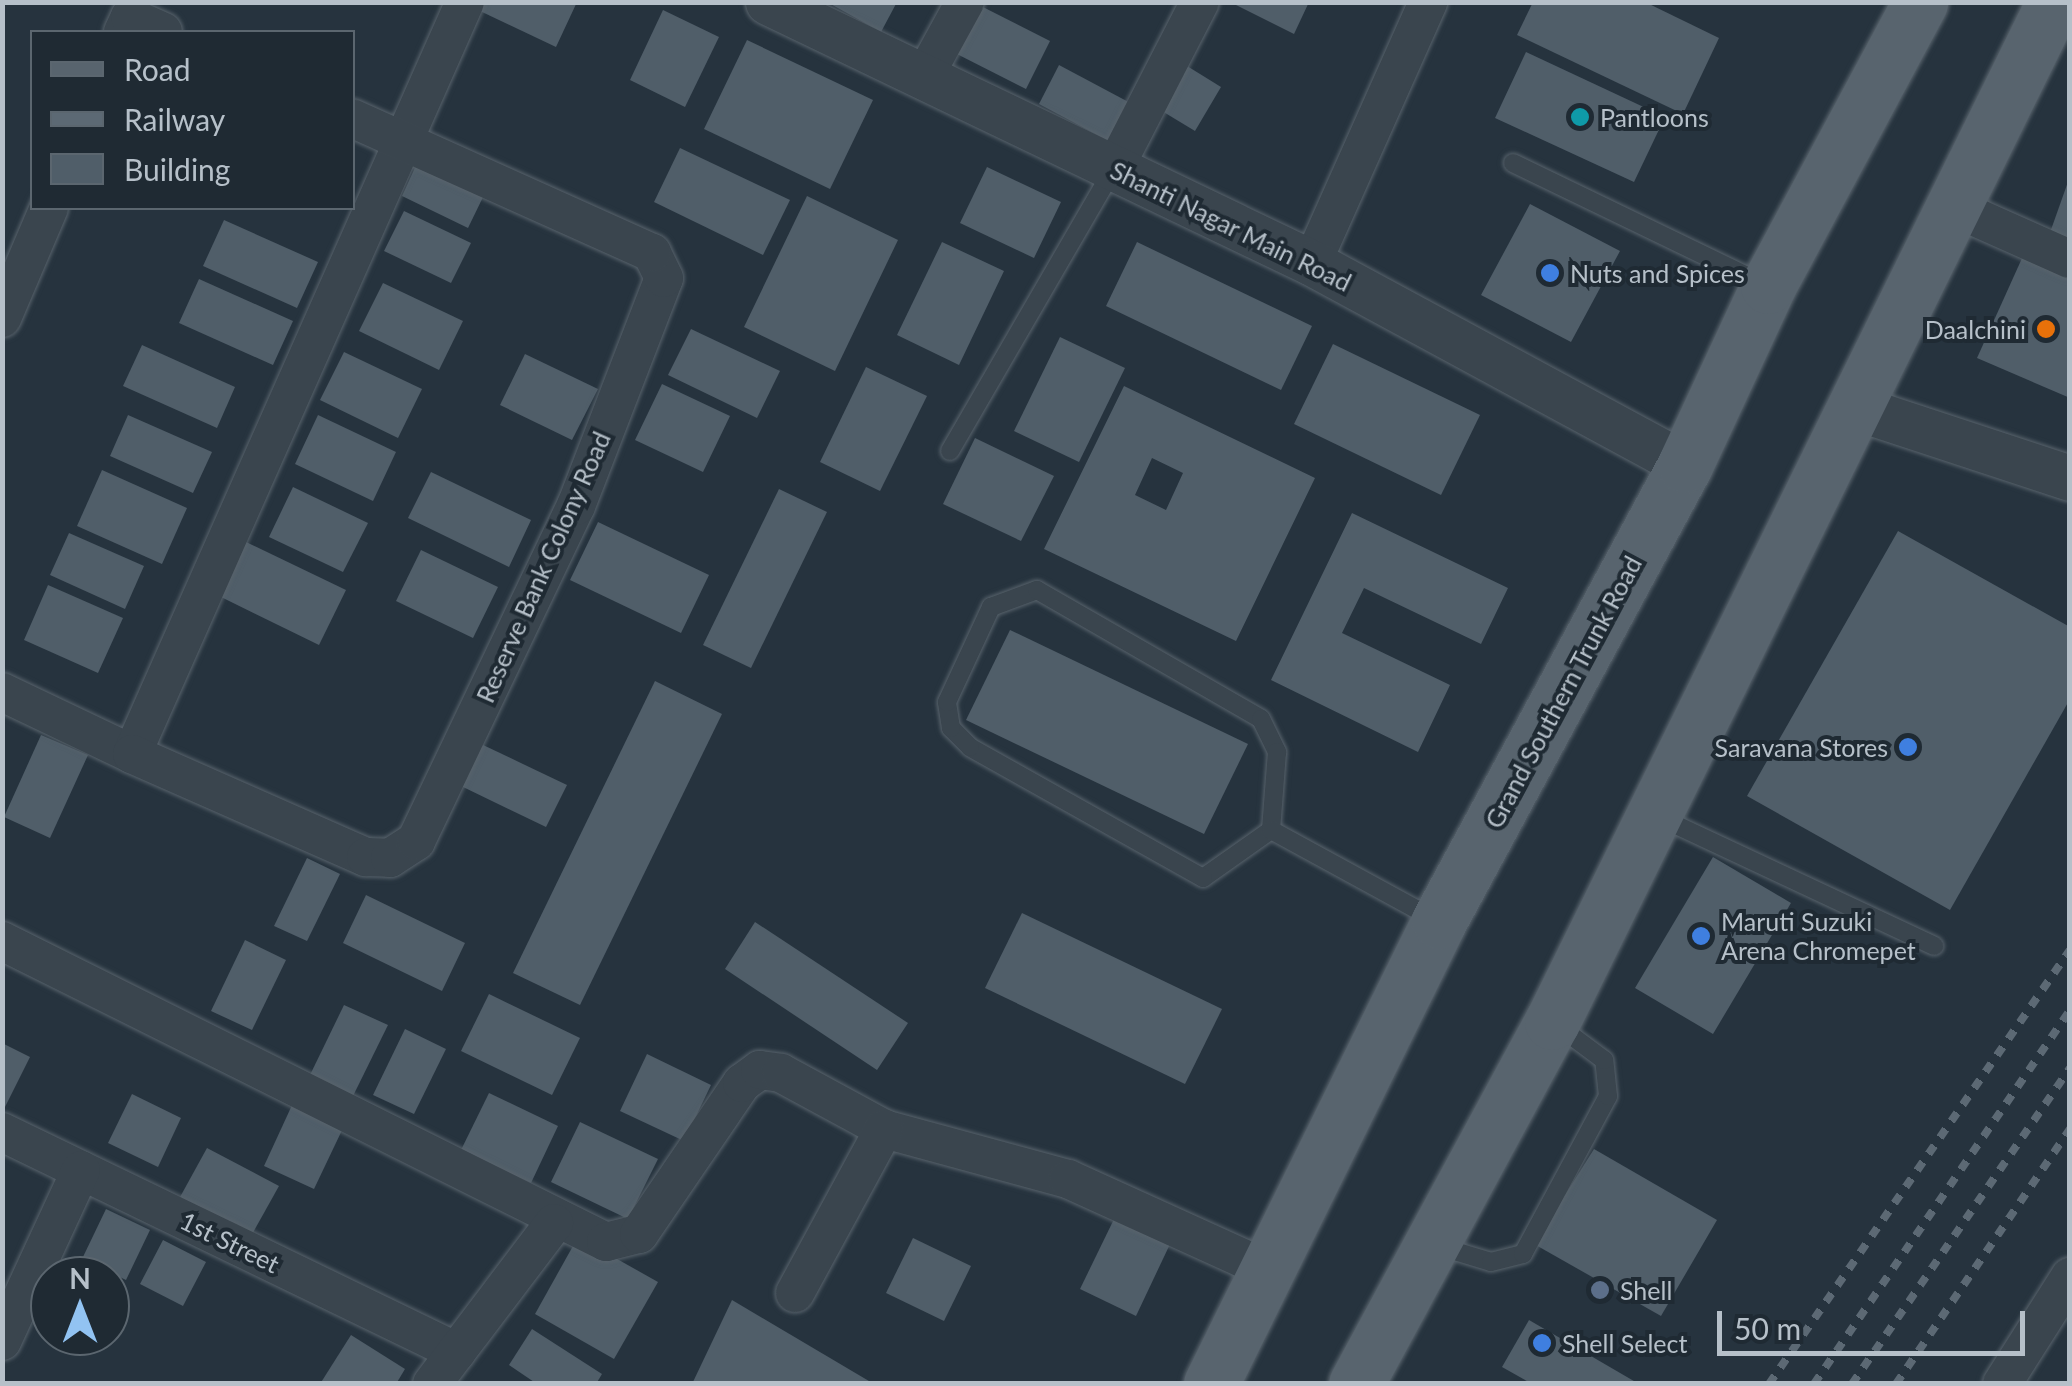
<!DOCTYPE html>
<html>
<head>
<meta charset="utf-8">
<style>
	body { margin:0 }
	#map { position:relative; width:2072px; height:1386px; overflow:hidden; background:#26333e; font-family:Lato,sans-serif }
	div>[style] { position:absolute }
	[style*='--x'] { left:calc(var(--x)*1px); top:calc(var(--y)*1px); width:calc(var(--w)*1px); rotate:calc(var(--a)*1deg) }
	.building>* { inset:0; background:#505e69 }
	.roads { filter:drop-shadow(0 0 2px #58636c) drop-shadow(0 0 2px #58636c) }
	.service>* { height:18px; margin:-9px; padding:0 9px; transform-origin:9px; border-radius:9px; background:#3a454e }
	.minor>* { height:38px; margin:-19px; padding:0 19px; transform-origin:19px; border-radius:19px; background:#3a454e }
	.tertiary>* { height:45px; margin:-22.5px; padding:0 22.5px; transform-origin:22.5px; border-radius:22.5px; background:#3a454e }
	.primary>* { height:55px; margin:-27.5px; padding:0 27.5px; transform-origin:27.5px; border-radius:27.5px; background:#58646e }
	.rail>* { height:8px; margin-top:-4px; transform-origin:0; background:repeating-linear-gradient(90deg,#5c6974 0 10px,transparent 0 20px) }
	.dots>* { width:28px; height:28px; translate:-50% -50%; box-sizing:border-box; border:5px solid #1f2a33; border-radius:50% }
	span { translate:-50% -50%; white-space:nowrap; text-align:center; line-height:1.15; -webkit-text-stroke:8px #1f2a33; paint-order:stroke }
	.poi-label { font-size:25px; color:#b6c0c9 }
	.left { translate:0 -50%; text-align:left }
	.right { translate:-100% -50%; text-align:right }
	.street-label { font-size:25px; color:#b6c0c9 }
	.frame { position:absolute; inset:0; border:5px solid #b6c0c9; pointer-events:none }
	.legend { position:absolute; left:30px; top:30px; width:325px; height:180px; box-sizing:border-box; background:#1f2a33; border:2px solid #5b666f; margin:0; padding:12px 18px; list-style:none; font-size:30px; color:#b6c0c9 }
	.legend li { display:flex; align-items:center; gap:20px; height:50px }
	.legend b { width:50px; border:2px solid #5b666f }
	.north { position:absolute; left:30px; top:1256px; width:100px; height:100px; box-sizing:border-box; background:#1f2a33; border:2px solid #5b666f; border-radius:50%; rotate:0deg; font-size:28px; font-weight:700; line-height:40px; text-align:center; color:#b6c0c9 }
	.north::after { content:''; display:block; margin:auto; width:35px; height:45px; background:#92c3f2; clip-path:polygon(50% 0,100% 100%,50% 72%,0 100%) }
	.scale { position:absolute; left:1717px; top:1311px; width:308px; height:45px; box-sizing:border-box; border:5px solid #b6c0c9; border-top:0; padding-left:12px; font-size:30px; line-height:35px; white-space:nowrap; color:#b6c0c9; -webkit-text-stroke:8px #1f2a33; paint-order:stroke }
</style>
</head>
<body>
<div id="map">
	<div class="building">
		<div style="clip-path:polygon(484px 2px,577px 2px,556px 47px,480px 11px)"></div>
		<div style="clip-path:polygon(827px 2px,897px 2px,881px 32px)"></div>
		<div style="clip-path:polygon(1230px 2px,1309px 2px,1294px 34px)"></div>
		<div style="clip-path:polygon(1533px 2px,1645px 2px,1719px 38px,1683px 114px,1517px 35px)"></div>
		<div style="clip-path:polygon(975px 3px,1050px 41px,1026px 89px,951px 51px)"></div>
		<div style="clip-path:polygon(663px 10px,719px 37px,685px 107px,630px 80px)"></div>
		<div style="clip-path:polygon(747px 40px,873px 100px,830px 189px,704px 129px)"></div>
		<div style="clip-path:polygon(1526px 52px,1665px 117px,1634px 182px,1495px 118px)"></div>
		<div style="clip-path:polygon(1179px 61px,1221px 87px,1195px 131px,1152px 105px)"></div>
		<div style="clip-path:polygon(1059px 65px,1136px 106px,1116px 145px,1039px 104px)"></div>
		<div style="clip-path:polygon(680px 148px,790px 200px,763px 255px,654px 202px)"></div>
		<div style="clip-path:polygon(418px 161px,485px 193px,468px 228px,402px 196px)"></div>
		<div style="clip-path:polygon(987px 167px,1061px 202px,1034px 258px,960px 223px)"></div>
		<div style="clip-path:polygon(2069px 179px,2070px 179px,2070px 249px,2047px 241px)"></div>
		<div style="clip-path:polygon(807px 196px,898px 240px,835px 371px,744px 327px)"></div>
		<div style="clip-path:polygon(1530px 204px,1620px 251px,1571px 342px,1481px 295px)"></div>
		<div style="clip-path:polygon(404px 211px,471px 243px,451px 283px,384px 251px)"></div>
		<div style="clip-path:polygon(224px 220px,318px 262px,297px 308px,203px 266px)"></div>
		<div style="clip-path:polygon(942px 242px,1004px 271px,959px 365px,897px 335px)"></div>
		<div style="clip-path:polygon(1137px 242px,1312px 326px,1281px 390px,1106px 306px)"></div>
		<div style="clip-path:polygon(2023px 256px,2070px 277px,2070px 398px,1977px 358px)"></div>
		<div style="clip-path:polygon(199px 279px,293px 321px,273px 365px,179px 323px)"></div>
		<div style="clip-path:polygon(383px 283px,463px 321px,439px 370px,359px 331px)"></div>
		<div style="clip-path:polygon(691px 329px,780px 371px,757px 418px,668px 375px)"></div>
		<div style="clip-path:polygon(1060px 337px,1125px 368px,1079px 462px,1014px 431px)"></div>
		<div style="clip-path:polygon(1333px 344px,1480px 415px,1441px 495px,1294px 424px)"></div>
		<div style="clip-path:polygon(142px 345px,235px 387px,217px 428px,123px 386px)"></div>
		<div style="clip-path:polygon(344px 352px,422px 389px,398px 438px,320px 400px)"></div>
		<div style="clip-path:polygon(525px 354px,598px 389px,572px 440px,500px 405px)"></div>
		<div style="clip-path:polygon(866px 367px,927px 396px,880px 491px,820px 462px)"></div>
		<div style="clip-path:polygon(662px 384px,730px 416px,703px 472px,635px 440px)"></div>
		<div style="clip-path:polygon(evenodd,1124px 386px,1315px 478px,1236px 641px,1044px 549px,1124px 386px,1152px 458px,1183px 473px,1166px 510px,1135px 495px,1152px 458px)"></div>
		<div style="clip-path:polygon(128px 415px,212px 452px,193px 493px,110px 456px)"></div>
		<div style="clip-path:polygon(318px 415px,396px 452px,373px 501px,295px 464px)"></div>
		<div style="clip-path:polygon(975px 438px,1054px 476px,1021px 541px,943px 504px)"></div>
		<div style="clip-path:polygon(102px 470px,187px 508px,162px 564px,77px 526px)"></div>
		<div style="clip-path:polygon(431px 472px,531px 520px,509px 567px,408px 518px)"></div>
		<div style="clip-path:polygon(293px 487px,368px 523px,343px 572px,269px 537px)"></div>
		<div style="clip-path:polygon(779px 489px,827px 512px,751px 668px,703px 645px)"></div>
		<div style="clip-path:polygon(1352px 513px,1508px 588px,1481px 644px,1364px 588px,1342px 633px,1450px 685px,1418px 752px,1271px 680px)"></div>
		<div style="clip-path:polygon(598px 522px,709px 575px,681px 633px,570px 580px)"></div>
		<div style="clip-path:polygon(1898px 531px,2070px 627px,2070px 699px,1950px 910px,1747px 796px)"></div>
		<div style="clip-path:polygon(69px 533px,144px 566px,125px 609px,50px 575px)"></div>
		<div style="clip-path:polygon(246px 542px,346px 590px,319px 645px,219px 596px)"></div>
		<div style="clip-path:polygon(421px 550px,498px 587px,473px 638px,396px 601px)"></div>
		<div style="clip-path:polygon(48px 585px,123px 618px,98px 673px,24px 640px)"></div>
		<div style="clip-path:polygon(1010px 630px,1248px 744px,1204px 834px,966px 720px)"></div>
		<div style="clip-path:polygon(655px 681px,722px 714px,580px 1005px,513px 973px)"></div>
		<div style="clip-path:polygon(41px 735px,88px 755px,50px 838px,4px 817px)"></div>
		<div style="clip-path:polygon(481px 744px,567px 785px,546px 827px,461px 786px)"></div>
		<div style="clip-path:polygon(1713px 857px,1791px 903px,1713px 1034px,1635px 988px)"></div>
		<div style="clip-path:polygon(307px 858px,340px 874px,307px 941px,274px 926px)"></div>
		<div style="clip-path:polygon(366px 895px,465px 943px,442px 991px,343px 943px)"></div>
		<div style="clip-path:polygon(1022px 913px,1222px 1009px,1185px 1084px,985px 988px)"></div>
		<div style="clip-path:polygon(755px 922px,908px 1023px,877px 1070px,725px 969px)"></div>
		<div style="clip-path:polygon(245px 940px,286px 960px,252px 1030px,211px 1011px)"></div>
		<div style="clip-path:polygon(489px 994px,580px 1038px,552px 1095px,461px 1051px)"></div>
		<div style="clip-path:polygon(344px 1005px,388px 1025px,353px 1096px,310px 1075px)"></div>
		<div style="clip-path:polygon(405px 1029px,446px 1049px,414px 1114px,373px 1095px)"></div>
		<div style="clip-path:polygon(2px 1043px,30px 1057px,2px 1113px)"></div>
		<div style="clip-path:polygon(647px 1054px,711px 1085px,684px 1141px,620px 1111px)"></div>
		<div style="clip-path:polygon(489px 1093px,558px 1126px,531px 1183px,461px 1150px)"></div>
		<div style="clip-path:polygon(132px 1094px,181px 1118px,158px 1167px,108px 1143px)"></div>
		<div style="clip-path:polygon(293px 1103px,344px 1126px,314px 1189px,264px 1166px)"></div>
		<div style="clip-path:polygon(580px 1122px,658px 1159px,628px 1219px,551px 1182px)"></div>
		<div style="clip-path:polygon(207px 1148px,279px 1186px,245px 1247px,174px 1208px)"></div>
		<div style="clip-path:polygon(1594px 1149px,1717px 1220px,1661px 1316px,1534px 1244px)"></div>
		<div style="clip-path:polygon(106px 1209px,150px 1230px,126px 1280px,82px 1259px)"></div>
		<div style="clip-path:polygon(1116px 1215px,1171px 1242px,1136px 1316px,1080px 1289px)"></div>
		<div style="clip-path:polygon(578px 1237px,658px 1282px,614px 1359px,535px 1314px)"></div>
		<div style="clip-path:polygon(913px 1238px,971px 1266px,944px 1321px,886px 1293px)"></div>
		<div style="clip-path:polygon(163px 1240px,206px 1262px,183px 1306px,140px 1284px)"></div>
		<div style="clip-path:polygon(732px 1300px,874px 1384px,692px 1384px)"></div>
		<div style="clip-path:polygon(1529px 1320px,1639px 1384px,1532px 1384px,1502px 1367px)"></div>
		<div style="clip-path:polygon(532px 1329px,602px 1374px,596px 1384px,537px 1384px,509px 1365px)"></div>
		<div style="clip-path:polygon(351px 1335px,405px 1369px,396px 1384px,320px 1384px)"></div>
	</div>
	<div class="roads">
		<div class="service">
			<div style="--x:1513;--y:163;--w:278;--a:25.8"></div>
			<div style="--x:950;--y:451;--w:325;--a:-59.9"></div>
			<div style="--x:1659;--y:817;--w:304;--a:25.1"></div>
			<div style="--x:1271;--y:830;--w:83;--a:144.8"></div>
			<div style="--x:1203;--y:878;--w:267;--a:-150.7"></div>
			<div style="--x:970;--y:747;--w:27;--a:-135"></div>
			<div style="--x:951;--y:728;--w:26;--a:-99"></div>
			<div style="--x:947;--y:702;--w:105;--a:-65.1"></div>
			<div style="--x:991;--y:607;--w:49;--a:-20.3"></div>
			<div style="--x:1037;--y:590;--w:258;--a:29.9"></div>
			<div style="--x:1261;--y:719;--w:37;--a:64"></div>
			<div style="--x:1277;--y:752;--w:78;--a:94.4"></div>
			<div style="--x:1271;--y:830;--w:186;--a:28.6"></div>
			<div style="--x:1438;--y:1246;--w:55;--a:16.8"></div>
			<div style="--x:1491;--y:1262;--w:33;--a:-14"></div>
			<div style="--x:1523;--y:1254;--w:179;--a:-61.7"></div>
			<div style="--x:1608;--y:1096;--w:36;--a:-96"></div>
			<div style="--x:1604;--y:1060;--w:59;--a:-143.3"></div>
		</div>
		<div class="minor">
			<div style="--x:123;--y:32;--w:17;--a:-65"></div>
			<div style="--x:130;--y:17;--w:36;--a:24"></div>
			<div style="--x:925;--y:75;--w:83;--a:-61.3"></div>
			<div style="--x:1114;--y:169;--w:188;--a:-62.8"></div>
			<div style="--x:1953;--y:207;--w:128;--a:24"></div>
			<div style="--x:1312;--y:263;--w:286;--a:-66"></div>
			<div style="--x:2;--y:318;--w:120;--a:-66.9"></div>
			<div style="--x:2;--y:692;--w:144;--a:25.5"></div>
			<div style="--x:132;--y:754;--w:822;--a:-66.12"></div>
			<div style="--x:132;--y:754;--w:256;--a:23.8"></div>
			<div style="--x:366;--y:857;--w:24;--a:2"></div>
			<div style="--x:390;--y:858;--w:31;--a:-33"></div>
			<div style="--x:416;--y:841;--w:371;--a:-64.5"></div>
			<div style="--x:576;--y:506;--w:244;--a:-68.9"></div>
			<div style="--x:664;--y:278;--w:28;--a:-116"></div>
			<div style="--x:652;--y:253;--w:329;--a:-155.8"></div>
			<div style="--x:2;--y:941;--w:675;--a:26.49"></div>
			<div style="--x:606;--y:1242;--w:34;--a:-14"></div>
			<div style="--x:639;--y:1234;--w:183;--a:-55.7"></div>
			<div style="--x:742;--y:1083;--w:22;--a:-36"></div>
			<div style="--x:760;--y:1070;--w:21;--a:8"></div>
			<div style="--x:781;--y:1073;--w:117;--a:28.5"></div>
			<div style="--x:884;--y:1129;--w:191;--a:15.2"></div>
			<div style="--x:1068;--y:1179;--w:221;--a:24.4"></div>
			<div style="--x:2;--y:1132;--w:505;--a:25.8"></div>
			<div style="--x:795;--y:1293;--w:187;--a:-61.5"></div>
			<div style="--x:2;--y:1341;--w:188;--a:-65.2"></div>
			<div style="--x:432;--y:1384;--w:202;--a:-52.8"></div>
			<div style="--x:2002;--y:1384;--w:127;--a:-57.6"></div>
		</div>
		<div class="tertiary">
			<div style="--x:768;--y:2;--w:603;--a:25.63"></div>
			<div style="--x:1312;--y:263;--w:424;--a:28.4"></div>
			<div style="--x:1854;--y:407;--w:227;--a:18.2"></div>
		</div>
		<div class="primary">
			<div style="--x:1211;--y:1384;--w:516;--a:-63.78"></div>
			<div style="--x:1439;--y:921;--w:518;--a:-61.65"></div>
			<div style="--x:1685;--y:465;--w:197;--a:-65.1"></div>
			<div style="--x:1768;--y:286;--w:322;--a:-61.8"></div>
			<div style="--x:1356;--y:1384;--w:412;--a:-61.6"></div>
			<div style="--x:1552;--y:1022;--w:1137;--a:-63.8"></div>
		</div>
	</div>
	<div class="rail">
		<div style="--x:1769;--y:1384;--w:528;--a:-55.26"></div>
		<div style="--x:1814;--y:1384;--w:453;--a:-55.6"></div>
		<div style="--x:1852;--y:1384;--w:384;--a:-55.4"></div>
		<div style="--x:1896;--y:1384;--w:309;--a:-55.7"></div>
	</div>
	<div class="dots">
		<div style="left:1580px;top:117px;background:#0f9aa8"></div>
		<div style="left:1550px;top:273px;background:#3f7fe0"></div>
		<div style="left:2046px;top:329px;background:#e8710a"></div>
		<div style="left:1908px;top:747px;background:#3f7fe0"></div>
		<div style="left:1701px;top:936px;background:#3f7fe0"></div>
		<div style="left:1600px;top:1290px;background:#5c6f8a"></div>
		<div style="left:1542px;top:1343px;background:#3f7fe0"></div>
	</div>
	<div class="poi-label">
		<span class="left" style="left:1600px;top:117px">Pantloons</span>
		<span class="left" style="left:1570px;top:273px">Nuts and Spices</span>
		<span class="right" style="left:2026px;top:329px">Daalchini</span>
		<span class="right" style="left:1888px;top:747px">Saravana Stores</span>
		<span class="left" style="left:1721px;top:936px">Maruti Suzuki<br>Arena Chromepet</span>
		<span class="left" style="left:1620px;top:1290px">Shell</span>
		<span class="left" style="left:1562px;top:1343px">Shell Select</span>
	</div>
	<div class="street-label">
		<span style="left:1231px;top:226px;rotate:26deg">Shanti Nagar Main Road</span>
		<span style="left:543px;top:567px;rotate:-66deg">Reserve Bank Colony Road</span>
		<span style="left:1563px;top:692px;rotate:-62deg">Grand Southern Trunk Road</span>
		<span style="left:230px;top:1242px;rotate:26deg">1st Street</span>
	</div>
	<div class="frame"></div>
	<ul class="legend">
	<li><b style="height:12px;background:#58646e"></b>Road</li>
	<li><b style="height:12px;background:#5c6974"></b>Railway</li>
	<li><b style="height:28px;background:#505e69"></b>Building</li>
	</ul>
	<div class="north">N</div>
	<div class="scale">50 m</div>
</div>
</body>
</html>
